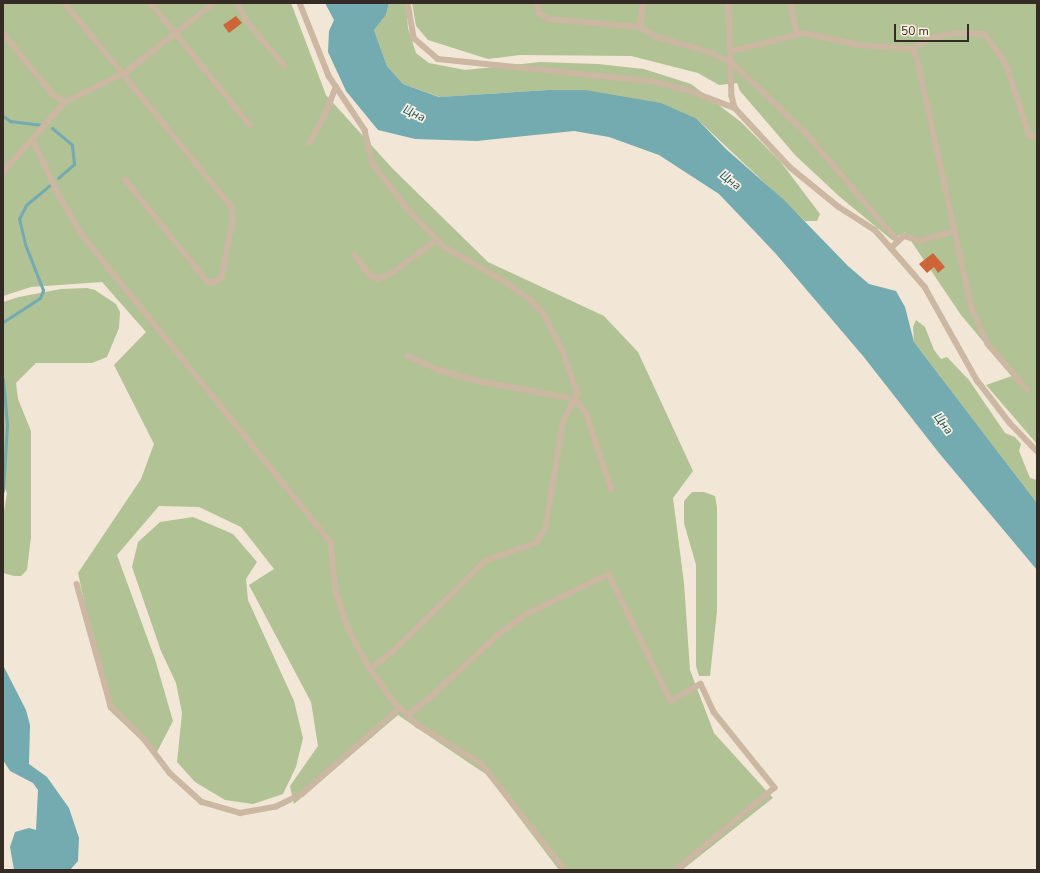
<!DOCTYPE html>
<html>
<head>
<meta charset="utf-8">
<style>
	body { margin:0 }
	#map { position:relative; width:1040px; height:873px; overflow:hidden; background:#f2e7d6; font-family:"Nunito Sans",sans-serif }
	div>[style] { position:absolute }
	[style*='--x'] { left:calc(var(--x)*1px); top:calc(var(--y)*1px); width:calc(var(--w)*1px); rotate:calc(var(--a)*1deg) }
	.green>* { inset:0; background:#b1c295 }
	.water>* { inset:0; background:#73abb1 }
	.stream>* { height:3px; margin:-1.5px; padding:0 1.5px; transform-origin:1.5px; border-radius:1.5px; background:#73abb1 }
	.building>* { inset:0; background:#ce6538 }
	.lane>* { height:5.5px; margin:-2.75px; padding:0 2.75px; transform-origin:2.75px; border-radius:2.75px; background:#cbb7a2 }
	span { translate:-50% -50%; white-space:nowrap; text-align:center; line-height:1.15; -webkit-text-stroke:3.5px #faf0e2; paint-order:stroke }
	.water-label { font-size:12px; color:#185159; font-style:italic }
	.frame { position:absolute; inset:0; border:4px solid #352b25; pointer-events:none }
	.scale { position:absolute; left:894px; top:24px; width:75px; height:18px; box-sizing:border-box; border:2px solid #352b25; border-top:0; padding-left:5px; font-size:12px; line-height:14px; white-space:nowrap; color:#352b25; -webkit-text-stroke:3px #faf0e2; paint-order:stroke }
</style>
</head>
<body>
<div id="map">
	<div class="green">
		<div style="clip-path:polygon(3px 3px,291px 3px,326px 95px,392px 168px,488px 262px,604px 316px,638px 352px,693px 471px,673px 498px,684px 583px,690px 670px,714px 733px,773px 798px,682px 870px,559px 870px,487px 775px,398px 715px,294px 804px,290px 786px,318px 746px,311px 702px,249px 585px,274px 569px,241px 527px,199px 507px,159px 506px,117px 555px,155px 659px,173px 721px,156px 754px,108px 709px,78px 573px,141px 479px,154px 444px,114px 365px,146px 332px,102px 282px,31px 287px,3px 296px)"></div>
		<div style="clip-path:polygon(389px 3px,406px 3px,408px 28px,416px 53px,429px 63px,465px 70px,540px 62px,598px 64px,644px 69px,691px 84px,741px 122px,780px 161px,820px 214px,817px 221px,805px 221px,697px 119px,548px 90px,440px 97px,403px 84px,387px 66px,374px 30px,386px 15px)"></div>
		<div style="clip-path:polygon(412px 3px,1037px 3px,1037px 444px,986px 385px,1012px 376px,961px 315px,905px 232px,892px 240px,840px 197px,796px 156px,740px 91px,737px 83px,719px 85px,698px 73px,631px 56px,520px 55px,488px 59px,428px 40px,416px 26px)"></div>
		<div style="clip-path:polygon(87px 288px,95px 290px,116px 304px,120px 312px,119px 328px,107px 357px,92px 363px,36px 363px,16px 383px,18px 399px,31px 431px,31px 537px,27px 570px,21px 576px,14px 576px,3px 573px,3px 517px,7px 493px,3px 484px,3px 302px,19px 297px,61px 289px)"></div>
		<div style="clip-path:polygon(916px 320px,925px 327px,934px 350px,941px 359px,947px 357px,969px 380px,1005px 433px,1015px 437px,1021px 444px,1019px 451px,1030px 478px,1037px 480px,1037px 503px,914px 342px,913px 327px)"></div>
		<div style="clip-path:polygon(692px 492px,704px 492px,715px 496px,717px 507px,717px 611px,710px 676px,699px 676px,696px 666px,696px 565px,684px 523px,684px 501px)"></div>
		<div style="clip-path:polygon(193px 517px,233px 534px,257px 562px,246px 579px,248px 600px,294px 701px,303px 738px,296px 767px,283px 794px,253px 804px,225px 800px,195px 782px,177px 762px,182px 713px,176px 683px,161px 651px,132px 567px,138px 542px,160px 522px)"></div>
	</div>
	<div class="water">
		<div style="clip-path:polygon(325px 3px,389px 3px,386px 15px,374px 30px,387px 66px,403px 84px,439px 97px,548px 90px,585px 90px,661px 103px,697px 119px,726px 149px,784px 200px,848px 266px,869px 284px,896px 291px,905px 307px,914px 342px,1037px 503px,1037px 570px,939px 453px,863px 356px,776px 254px,719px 194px,659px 155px,609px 137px,574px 131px,477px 141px,415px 139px,378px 130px,346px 91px,328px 52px,329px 31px,334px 20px)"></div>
		<div style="clip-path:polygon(3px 665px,26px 710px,30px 725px,29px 764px,47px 777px,69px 808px,79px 838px,78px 861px,70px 870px,14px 870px,10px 847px,15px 832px,29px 828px,36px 830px,38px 790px,33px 783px,10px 771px,3px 760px)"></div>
	</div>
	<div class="stream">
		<div style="--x:3;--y:116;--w:9;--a:36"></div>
		<div style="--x:10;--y:121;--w:32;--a:7"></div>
		<div style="--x:52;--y:128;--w:26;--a:40"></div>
		<div style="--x:72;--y:145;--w:19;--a:84"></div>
		<div style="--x:74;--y:164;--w:21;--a:139"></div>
		<div style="--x:3;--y:322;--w:44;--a:-33"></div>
		<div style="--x:40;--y:298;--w:9;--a:-69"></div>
		<div style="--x:43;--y:290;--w:49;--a:-111.4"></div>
		<div style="--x:25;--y:244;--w:26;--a:-103"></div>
		<div style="--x:19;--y:219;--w:16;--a:-63"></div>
		<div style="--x:26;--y:205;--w:31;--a:-40"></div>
		<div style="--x:3;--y:379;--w:46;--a:85"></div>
		<div style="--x:7;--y:425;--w:66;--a:93.5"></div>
	</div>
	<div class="building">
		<div style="clip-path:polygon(236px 16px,242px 23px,229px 33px,223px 25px)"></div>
		<div style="clip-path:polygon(933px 253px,945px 267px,938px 273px,934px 267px,927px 273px,919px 264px)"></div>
	</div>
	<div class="lane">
		<div style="--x:65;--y:3;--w:264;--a:50.7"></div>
		<div style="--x:232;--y:207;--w:15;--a:86"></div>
		<div style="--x:233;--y:222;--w:57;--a:101.1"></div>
		<div style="--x:222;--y:278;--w:7;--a:146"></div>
		<div style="--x:216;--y:282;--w:8;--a:173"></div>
		<div style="--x:208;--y:283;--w:132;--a:-128.9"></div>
		<div style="--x:151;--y:3;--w:157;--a:50.9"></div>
		<div style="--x:237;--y:3;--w:24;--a:60"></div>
		<div style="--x:249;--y:24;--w:55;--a:49.4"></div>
		<div style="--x:300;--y:3;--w:79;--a:68.3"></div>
		<div style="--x:329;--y:76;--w:65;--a:56.3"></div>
		<div style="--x:365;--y:130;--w:35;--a:77"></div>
		<div style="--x:373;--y:164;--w:54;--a:52.5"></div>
		<div style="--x:406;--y:207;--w:55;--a:46.5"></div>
		<div style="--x:444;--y:247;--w:65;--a:29.3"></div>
		<div style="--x:501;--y:279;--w:37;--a:35"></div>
		<div style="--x:531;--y:300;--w:19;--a:47"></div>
		<div style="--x:544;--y:314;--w:42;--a:62.8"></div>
		<div style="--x:563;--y:351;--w:46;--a:70.8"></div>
		<div style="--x:578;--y:394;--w:30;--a:118"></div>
		<div style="--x:564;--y:420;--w:109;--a:99.5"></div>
		<div style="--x:546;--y:528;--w:17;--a:121"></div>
		<div style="--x:537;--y:543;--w:54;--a:160.6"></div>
		<div style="--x:486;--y:561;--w:129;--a:135.6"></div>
		<div style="--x:394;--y:651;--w:29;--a:142"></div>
		<div style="--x:408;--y:3;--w:36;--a:80"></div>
		<div style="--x:414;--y:38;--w:32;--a:41"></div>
		<div style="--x:438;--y:59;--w:215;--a:5.9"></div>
		<div style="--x:652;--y:81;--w:37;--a:14"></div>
		<div style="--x:688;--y:90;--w:50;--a:21"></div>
		<div style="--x:735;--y:108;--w:82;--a:47"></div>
		<div style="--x:791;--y:168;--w:62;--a:39.1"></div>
		<div style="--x:839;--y:207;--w:43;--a:32.6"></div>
		<div style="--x:875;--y:230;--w:24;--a:48"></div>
		<div style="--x:891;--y:248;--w:52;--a:48.9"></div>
		<div style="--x:925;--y:287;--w:107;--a:60.8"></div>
		<div style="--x:977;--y:380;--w:54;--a:52.5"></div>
		<div style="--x:1010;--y:423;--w:39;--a:46"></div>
		<div style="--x:538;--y:3;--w:10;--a:84"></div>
		<div style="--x:539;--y:13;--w:12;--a:31"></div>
		<div style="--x:549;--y:19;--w:91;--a:5"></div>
		<div style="--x:640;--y:27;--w:20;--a:30"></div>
		<div style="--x:657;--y:37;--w:54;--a:16.1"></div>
		<div style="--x:709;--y:52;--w:26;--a:25"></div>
		<div style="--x:733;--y:63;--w:101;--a:43.8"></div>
		<div style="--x:806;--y:133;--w:142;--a:49.6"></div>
		<div style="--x:729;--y:3;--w:93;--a:88.2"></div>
		<div style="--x:732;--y:96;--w:12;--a:76"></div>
		<div style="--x:791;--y:3;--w:33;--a:79"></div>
		<div style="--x:640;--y:27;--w:24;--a:-83"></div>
		<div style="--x:3;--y:33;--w:79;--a:50.7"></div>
		<div style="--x:53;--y:94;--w:14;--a:34"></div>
		<div style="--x:913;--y:49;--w:19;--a:-32"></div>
		<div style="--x:929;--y:39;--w:28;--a:-13"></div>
		<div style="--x:956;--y:33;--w:29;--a:2"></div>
		<div style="--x:985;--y:34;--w:36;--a:54"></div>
		<div style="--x:1006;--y:63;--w:77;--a:71.8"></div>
		<div style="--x:1030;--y:136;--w:7;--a:0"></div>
		<div style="--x:733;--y:51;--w:73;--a:-14.2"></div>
		<div style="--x:804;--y:33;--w:56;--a:12.3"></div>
		<div style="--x:859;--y:45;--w:54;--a:4.2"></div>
		<div style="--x:913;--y:49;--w:13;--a:67"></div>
		<div style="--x:918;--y:61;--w:254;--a:77.7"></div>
		<div style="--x:972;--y:309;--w:38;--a:65"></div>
		<div style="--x:988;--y:344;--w:60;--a:49.1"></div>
		<div style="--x:33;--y:140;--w:61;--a:64.7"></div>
		<div style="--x:59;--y:195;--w:48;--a:59.7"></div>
		<div style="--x:83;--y:236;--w:394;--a:51"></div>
		<div style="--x:331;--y:542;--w:49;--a:84.2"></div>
		<div style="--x:336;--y:591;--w:39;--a:72"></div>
		<div style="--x:348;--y:628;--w:44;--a:61.7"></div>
		<div style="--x:369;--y:667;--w:44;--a:54.2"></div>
		<div style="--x:395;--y:703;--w:32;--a:44"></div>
		<div style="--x:418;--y:725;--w:75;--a:31.4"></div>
		<div style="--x:482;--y:764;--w:135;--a:51.9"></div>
		<div style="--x:309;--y:143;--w:32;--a:-60"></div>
		<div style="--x:325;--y:115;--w:30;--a:-69"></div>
		<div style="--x:3;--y:172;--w:94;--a:-48.5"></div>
		<div style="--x:65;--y:102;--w:68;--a:-26.2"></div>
		<div style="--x:126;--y:72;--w:112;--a:-38.1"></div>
		<div style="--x:891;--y:248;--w:18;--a:-43"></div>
		<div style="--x:904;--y:236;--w:17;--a:17"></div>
		<div style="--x:920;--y:241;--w:36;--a:-16"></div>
		<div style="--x:355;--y:255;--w:25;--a:53"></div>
		<div style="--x:370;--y:275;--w:9;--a:27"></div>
		<div style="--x:378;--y:279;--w:15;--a:-23"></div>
		<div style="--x:392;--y:273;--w:56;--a:-36.3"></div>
		<div style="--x:408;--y:356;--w:34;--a:24"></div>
		<div style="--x:439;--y:370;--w:41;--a:15.8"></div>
		<div style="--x:478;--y:381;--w:99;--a:10.5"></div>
		<div style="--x:575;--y:399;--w:17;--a:50"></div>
		<div style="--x:586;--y:412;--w:82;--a:71.6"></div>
		<div style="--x:77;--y:584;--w:127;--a:74.4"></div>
		<div style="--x:111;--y:706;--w:48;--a:45"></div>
		<div style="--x:145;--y:740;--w:41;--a:52.9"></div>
		<div style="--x:170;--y:773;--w:43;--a:42.2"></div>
		<div style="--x:202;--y:802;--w:40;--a:16"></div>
		<div style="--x:240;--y:813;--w:36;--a:-10"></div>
		<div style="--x:275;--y:807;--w:30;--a:-26"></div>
		<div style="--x:302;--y:794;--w:130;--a:-41.3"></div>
		<div style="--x:408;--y:715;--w:24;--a:-38"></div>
		<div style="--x:427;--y:700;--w:98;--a:-42.5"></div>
		<div style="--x:499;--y:634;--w:34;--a:-36"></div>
		<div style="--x:527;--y:614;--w:91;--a:-26"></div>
		<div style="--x:609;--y:574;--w:141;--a:64"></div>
		<div style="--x:671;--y:701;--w:34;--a:-30"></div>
		<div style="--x:701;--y:684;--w:31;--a:65"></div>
		<div style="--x:714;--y:712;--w:97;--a:51.2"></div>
		<div style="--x:775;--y:788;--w:128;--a:140.1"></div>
	</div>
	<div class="water-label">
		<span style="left:414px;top:114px;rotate:25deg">Цна</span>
		<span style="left:730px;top:181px;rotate:37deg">Цна</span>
		<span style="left:943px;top:424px;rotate:53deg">Цна</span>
	</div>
	<div class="frame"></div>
	<div class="scale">50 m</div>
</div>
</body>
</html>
